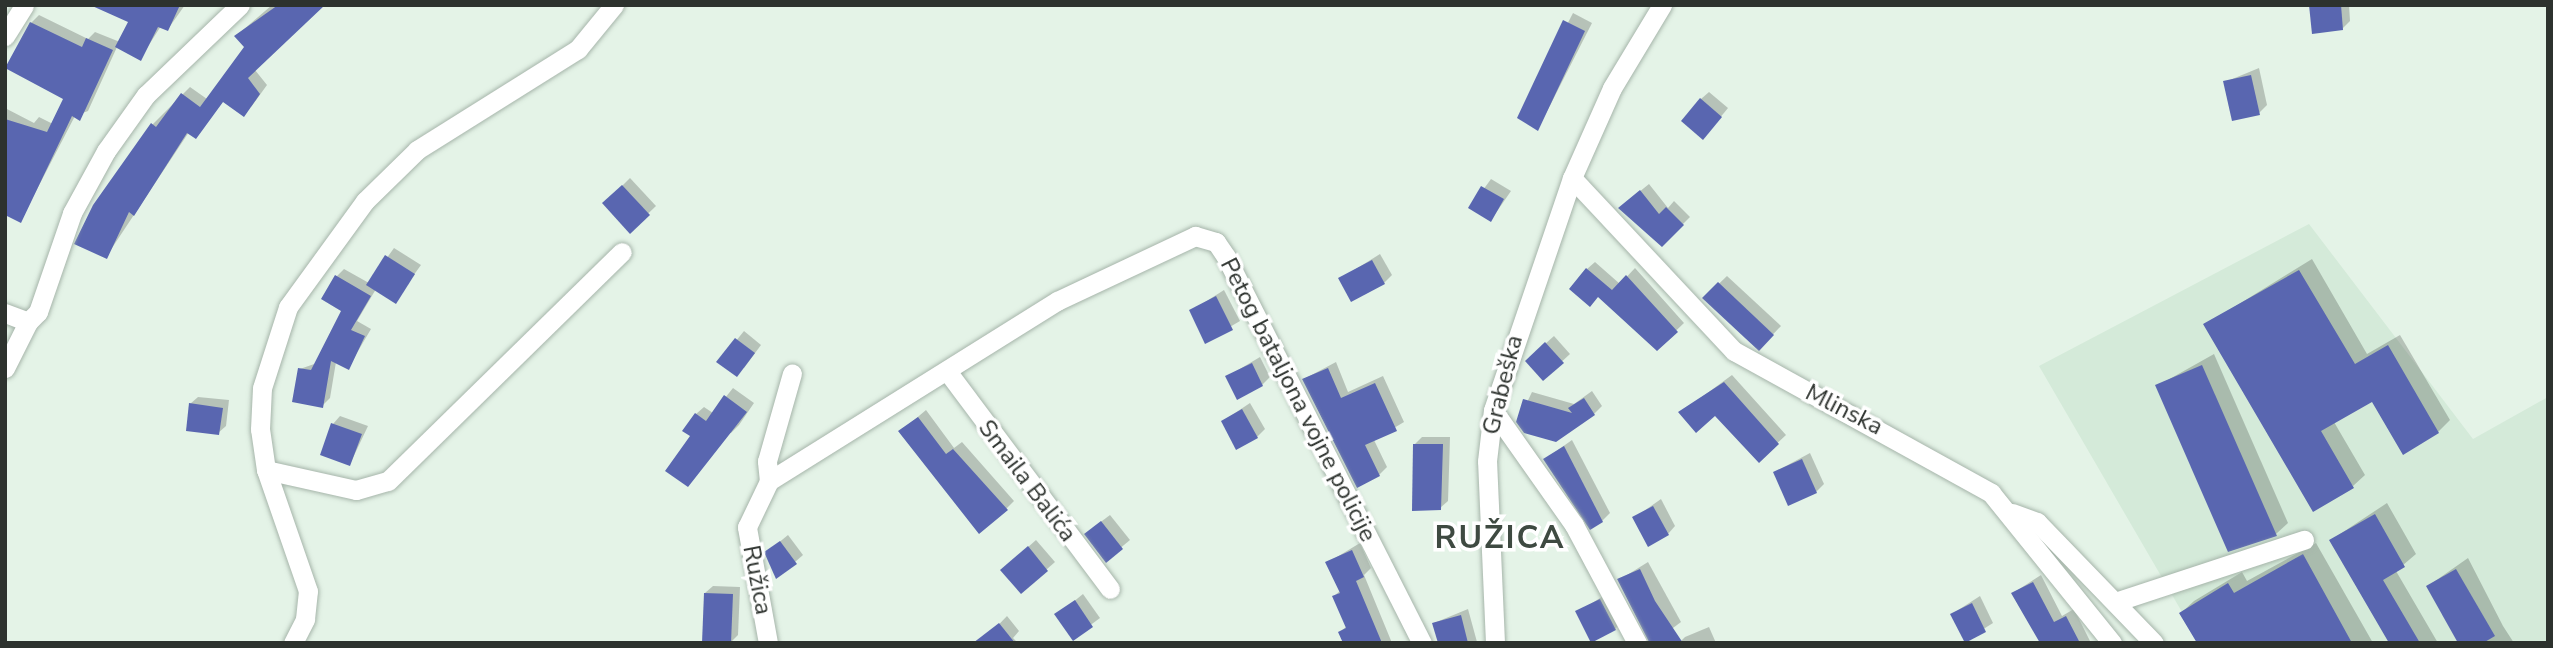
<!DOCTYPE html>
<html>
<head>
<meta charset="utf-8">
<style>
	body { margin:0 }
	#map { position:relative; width:2553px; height:648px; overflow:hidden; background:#e4f3e7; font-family:"Nunito Sans",sans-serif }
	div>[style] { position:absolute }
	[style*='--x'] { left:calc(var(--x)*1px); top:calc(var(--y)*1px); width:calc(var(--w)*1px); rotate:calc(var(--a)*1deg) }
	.built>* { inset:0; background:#d4ead9 }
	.shadow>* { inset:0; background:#0003 }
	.building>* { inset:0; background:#5966b0 }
	.roads { filter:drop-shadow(0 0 2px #a6b5aa) drop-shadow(0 0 2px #a6b5aa) }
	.minor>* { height:19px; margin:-9.5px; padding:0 9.5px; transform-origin:9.5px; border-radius:9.5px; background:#fff }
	span { translate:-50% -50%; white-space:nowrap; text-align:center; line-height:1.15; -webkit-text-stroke:7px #fff; paint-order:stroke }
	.street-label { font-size:24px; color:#2d322e }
	.district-label { font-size:32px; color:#3e4a41; font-weight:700; letter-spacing:2px }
	.frame { position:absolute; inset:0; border:7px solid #2d322e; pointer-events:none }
</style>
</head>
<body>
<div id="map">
	<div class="built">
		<div style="clip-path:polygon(2309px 224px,2473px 439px,2548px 397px,2548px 643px,2200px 643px,2039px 366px)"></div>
	</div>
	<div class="shadow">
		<div style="clip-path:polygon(95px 5px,185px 5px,168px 29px,161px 26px,140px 59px,117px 47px,88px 111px,75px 116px,21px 220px,5px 213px,5px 108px,34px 123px,39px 117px,53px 124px,66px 98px,31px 23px,39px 15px,88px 39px,95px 32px,120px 42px,130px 21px)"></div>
		<div style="clip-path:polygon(272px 5px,323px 5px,255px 70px,267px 85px,251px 107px,224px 100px,196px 137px,189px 132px,106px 257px,152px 125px,190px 87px,207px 99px,246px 46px,236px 36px)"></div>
		<div style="clip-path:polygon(2312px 5px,2349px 5px,2350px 21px,2342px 29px)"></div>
		<div style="clip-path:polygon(1573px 13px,1592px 23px,1538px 129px,1519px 118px)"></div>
		<div style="clip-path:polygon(2259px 68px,2267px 105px,2259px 113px,2225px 82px)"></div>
		<div style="clip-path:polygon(1709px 92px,1728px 108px,1710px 130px,1701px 99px)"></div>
		<div style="clip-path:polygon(630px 178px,656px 206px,630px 231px,605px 203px)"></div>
		<div style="clip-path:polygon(1491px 179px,1511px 191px,1491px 220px,1470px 208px)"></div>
		<div style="clip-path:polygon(1649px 184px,1668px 208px,1674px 201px,1690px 217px,1662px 245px,1628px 201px)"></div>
		<div style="clip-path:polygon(394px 248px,421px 265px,395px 301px,376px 289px,357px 321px,371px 329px,348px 368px,336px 362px,330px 398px,322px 406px,300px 369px,317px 363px,343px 310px,337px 276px,344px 269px,369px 283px)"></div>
		<div style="clip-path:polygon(1380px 254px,1392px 275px,1384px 283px,1340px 279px)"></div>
		<div style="clip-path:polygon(2312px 259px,2367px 354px,2400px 335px,2450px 420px,2438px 432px,2372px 399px,2334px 422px,2365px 475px,2353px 486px,2205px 325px)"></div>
		<div style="clip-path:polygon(1595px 262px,1620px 284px,1635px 268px,1684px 323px,1657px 349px,1587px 269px)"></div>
		<div style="clip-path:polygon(1727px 276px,1781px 326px,1759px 349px,1704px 298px)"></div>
		<div style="clip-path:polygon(1224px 290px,1240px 321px,1206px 341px,1191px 311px)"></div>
		<div style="clip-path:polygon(744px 331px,761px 345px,744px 368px,719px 362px)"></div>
		<div style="clip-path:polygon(1554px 336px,1570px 354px,1543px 379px,1535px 353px)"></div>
		<div style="clip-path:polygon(2214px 354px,2288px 523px,2276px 534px,2157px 386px)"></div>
		<div style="clip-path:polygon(1260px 357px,1270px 377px,1262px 385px,1228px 376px)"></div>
		<div style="clip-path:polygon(1336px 362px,1348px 392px,1383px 376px,1404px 422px,1374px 440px,1387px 467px,1379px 475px,1304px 379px)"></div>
		<div style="clip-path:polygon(1732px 375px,1786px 435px,1759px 460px,1715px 414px,1680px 413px)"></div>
		<div style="clip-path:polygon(733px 388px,754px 403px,739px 425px,731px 433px,692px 436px,696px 414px,704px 407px,713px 413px)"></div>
		<div style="clip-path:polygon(1592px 391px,1602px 406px,1594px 414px,1518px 421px,1532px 392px,1574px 404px)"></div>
		<div style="clip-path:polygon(198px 397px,229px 400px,226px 426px,218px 433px,190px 404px)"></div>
		<div style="clip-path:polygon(1250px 403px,1265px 429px,1257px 437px,1223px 421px)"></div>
		<div style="clip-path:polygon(926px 410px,954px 448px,962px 442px,1014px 501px,1006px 509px,900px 432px)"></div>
		<div style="clip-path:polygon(340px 416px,368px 426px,350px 464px,333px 424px)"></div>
		<div style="clip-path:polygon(1422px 437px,1450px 437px,1448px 501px,1440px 508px,1414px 445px)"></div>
		<div style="clip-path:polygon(1572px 440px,1610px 513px,1602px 521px,1545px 459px)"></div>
		<div style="clip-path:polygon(1810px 453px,1824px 484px,1816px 492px,1775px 472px)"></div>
		<div style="clip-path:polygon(1661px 499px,1675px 526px,1668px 534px,1634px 518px)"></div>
		<div style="clip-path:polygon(2387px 503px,2416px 554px,2396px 571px,2438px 643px,2391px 643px,2331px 540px)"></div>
		<div style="clip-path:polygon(1110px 515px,1130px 540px,1106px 560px,1094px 527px)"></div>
		<div style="clip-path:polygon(788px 535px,803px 555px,795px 562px,766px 553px)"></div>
		<div style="clip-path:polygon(1036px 540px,1055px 562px,1021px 592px,1010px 563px)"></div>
		<div style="clip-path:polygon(1360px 543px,1371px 568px,1364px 575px,1392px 643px,1345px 643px,1340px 632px,1347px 626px,1334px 596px,1341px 590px,1327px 563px)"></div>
		<div style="clip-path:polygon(2316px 543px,2373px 643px,2199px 643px,2181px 613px,2194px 601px,2242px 572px,2247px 581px)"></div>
		<div style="clip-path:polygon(2468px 558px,2503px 626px,2514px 643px,2460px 643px,2428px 586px)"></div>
		<div style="clip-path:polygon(1648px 562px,1681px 622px,1653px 643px,1619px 580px)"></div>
		<div style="clip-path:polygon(2041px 575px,2062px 616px,2074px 609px,2091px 643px,2041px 643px,2013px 593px)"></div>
		<div style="clip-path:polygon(713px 586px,740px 587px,738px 635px,730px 643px,705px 593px)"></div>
		<div style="clip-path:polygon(1608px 593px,1623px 621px,1615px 629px,1578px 612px)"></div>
		<div style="clip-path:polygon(1083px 594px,1100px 618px,1073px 638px,1057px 615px)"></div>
		<div style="clip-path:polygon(1980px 596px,1993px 623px,1966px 640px,1952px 614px)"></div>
		<div style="clip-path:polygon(1468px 609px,1477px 642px,1440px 643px,1434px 623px)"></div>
		<div style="clip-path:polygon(1007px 616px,1019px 631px,1013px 638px,1018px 643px,981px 643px)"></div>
		<div style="clip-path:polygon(1709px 627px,1716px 643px,1679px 643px,1685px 637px)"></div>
	</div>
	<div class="building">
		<div style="clip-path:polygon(90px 5px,180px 5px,168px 31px,158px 27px,141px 61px,115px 47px,128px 22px)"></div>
		<div style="clip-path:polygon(278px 5px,325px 5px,248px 78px,260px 94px,244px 117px,223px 102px,196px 139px,187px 133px,134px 216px,129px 212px,107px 259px,74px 244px,93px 205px,151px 123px,156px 127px,181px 93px,200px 107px,244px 47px,234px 36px)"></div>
		<div style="clip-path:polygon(2309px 5px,2341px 5px,2343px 30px,2312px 34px)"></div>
		<div style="clip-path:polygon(1563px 20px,1585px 31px,1538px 131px,1517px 118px)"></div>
		<div style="clip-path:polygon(30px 22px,82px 47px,86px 38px,113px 50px,80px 121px,72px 116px,21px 223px,5px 215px,5px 119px,47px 132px,63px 99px,5px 68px)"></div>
		<div style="clip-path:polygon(2251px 75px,2260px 115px,2232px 121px,2223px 81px)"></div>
		<div style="clip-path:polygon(1700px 98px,1722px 117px,1703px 140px,1681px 121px)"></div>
		<div style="clip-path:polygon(622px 185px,650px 215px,630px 234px,602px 203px)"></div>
		<div style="clip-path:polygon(1481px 186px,1504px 199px,1491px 222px,1468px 208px)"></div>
		<div style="clip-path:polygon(1640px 190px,1659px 214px,1666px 207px,1684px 225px,1662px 247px,1618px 208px)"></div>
		<div style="clip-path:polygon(385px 255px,415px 274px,396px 304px,366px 285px)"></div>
		<div style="clip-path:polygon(1372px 260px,1385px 284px,1351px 302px,1338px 278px)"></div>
		<div style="clip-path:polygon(1586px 268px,1612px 290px,1626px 275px,1678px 332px,1657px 351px,1598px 297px,1590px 307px,1569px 289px)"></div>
		<div style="clip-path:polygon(2299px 270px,2355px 364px,2388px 345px,2439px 433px,2403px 455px,2372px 402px,2321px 431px,2354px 488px,2313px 512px,2203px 324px)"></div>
		<div style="clip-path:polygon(335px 275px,371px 296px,351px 330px,365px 336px,349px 370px,331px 361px,323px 408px,292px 402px,298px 368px,311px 370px,341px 311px,321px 299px)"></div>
		<div style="clip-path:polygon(1718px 282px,1774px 335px,1759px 351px,1702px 298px)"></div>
		<div style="clip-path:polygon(1216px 296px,1233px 330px,1205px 344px,1189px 310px)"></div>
		<div style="clip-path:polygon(735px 338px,755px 353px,737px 377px,716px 362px)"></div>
		<div style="clip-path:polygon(1545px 342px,1564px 363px,1543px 381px,1525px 361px)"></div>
		<div style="clip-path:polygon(1252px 363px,1263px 386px,1237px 400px,1225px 376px)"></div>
		<div style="clip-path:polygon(2202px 365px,2277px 536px,2228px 552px,2155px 385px)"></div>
		<div style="clip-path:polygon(1328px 368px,1341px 398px,1375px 383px,1397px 431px,1365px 445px,1380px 476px,1357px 488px,1302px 379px)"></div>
		<div style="clip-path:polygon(1724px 382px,1779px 444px,1759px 463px,1715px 416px,1696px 433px,1678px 412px)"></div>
		<div style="clip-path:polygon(724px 395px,747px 412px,688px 487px,665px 471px,690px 436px,682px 431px,695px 413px,706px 421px)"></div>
		<div style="clip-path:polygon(1584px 398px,1595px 415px,1556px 442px,1524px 433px,1516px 422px,1523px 399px,1572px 413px,1568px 408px)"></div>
		<div style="clip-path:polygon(189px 403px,223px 408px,219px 435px,186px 431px)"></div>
		<div style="clip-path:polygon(1242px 409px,1258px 438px,1236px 450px,1221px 421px)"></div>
		<div style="clip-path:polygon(918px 417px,946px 454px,953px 449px,1008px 510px,979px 534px,898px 431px)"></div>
		<div style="clip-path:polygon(331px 423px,362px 434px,350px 466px,320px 455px)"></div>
		<div style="clip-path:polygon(1413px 444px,1443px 444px,1441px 510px,1412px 511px)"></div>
		<div style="clip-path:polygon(1564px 446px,1603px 522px,1590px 530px,1543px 459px)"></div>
		<div style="clip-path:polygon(1802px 459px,1817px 493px,1788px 506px,1773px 472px)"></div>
		<div style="clip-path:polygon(1653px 506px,1669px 535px,1648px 547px,1632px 517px)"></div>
		<div style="clip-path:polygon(2375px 514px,2405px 567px,2383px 580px,2420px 643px,2389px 643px,2329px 540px)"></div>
		<div style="clip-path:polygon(1101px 521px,1123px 549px,1106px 563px,1084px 534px)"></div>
		<div style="clip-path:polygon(780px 541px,797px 564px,776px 579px,764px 552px)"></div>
		<div style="clip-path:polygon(1028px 546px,1048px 571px,1021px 594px,1000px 570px)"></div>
		<div style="clip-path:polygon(1352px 550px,1364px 577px,1356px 581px,1382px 643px,1343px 643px,1338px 632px,1346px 628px,1332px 596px,1340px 593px,1325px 562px)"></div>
		<div style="clip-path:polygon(2303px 554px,2352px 643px,2197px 643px,2179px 613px,2228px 583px,2234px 593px)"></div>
		<div style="clip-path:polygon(1640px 569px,1655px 601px,1683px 643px,1649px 642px,1617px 579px)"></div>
		<div style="clip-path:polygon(2456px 569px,2495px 636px,2483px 643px,2458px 643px,2426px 586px)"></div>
		<div style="clip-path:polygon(2033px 582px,2054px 622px,2066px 616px,2080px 643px,2040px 643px,2011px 593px)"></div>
		<div style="clip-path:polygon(704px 593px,733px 594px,731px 643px,702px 643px)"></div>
		<div style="clip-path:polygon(1600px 599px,1616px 630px,1591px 643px,1575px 611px)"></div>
		<div style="clip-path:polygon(1075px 600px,1093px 627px,1073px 641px,1054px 614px)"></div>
		<div style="clip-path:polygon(1972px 603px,1986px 632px,1965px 643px,1950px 614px)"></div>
		<div style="clip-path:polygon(1461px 615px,1468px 643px,1438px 643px,1432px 623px)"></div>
		<div style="clip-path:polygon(999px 623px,1015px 643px,973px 643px)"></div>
	</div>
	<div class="roads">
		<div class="minor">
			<div style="--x:5;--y:36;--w:36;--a:-58"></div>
			<div style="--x:1572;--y:178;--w:237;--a:46.9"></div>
			<div style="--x:1734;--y:351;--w:294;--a:28.9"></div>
			<div style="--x:1991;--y:493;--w:193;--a:51.1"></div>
			<div style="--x:5;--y:313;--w:25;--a:21"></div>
			<div style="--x:28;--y:322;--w:14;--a:-45"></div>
			<div style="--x:38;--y:312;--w:105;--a:-71"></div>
			<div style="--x:72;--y:213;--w:71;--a:-61.3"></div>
			<div style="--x:106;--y:151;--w:69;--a:-54.5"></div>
			<div style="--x:146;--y:95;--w:130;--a:-43.8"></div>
			<div style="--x:5;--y:368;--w:51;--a:-63.4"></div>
			<div style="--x:947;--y:371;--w:272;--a:53.2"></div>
			<div style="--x:1493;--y:410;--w:141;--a:54.8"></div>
			<div style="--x:1574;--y:525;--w:134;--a:61.9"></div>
			<div style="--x:266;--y:470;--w:92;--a:12.5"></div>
			<div style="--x:356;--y:490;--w:33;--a:-16"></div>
			<div style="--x:388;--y:481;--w:327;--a:-44.4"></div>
			<div style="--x:769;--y:481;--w:20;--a:-96"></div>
			<div style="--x:767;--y:461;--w:91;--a:-74.1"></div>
			<div style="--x:2012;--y:513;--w:27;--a:20"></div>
			<div style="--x:2037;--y:522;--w:168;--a:46"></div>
			<div style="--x:2115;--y:602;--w:199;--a:-18.2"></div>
			<div style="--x:293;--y:643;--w:27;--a:-63"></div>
			<div style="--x:305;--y:619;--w:28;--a:-84"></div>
			<div style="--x:308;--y:591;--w:128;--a:-109.1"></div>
			<div style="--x:266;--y:470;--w:41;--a:-98.3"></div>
			<div style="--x:260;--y:429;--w:41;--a:-87.2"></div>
			<div style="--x:262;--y:388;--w:85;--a:-72.2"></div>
			<div style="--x:288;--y:307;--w:131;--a:-54"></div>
			<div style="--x:365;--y:201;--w:73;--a:-44.4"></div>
			<div style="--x:417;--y:150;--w:190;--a:-32.1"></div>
			<div style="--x:578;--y:49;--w:57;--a:-50.7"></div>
			<div style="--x:768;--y:643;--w:118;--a:-100.3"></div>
			<div style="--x:747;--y:527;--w:51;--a:-64.4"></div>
			<div style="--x:769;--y:481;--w:340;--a:-32"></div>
			<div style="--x:1057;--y:301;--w:153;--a:-25.2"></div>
			<div style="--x:1195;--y:236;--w:22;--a:16"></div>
			<div style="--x:1216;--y:242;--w:18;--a:56"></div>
			<div style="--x:1226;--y:257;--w:433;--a:63.1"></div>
			<div style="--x:1495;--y:643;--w:182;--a:-92.5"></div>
			<div style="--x:1487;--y:461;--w:51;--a:-83.3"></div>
			<div style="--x:1493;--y:410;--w:245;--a:-71.2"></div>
			<div style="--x:1572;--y:178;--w:98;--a:-66"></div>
			<div style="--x:1612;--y:88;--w:97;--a:-58.9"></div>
		</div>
	</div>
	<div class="street-label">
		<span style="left:1503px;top:385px;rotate:-76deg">Grabeška</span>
		<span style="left:1298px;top:400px;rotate:63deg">Petog bataljona vojne policije</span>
		<span style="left:1844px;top:410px;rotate:27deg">Mlinska</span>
		<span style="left:1027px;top:481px;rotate:53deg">Smaila Balića</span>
		<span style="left:757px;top:580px;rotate:79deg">Ružica</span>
	</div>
	<div class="district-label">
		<span style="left:1500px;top:538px">RUŽICA</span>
	</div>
	<div class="frame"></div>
</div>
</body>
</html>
